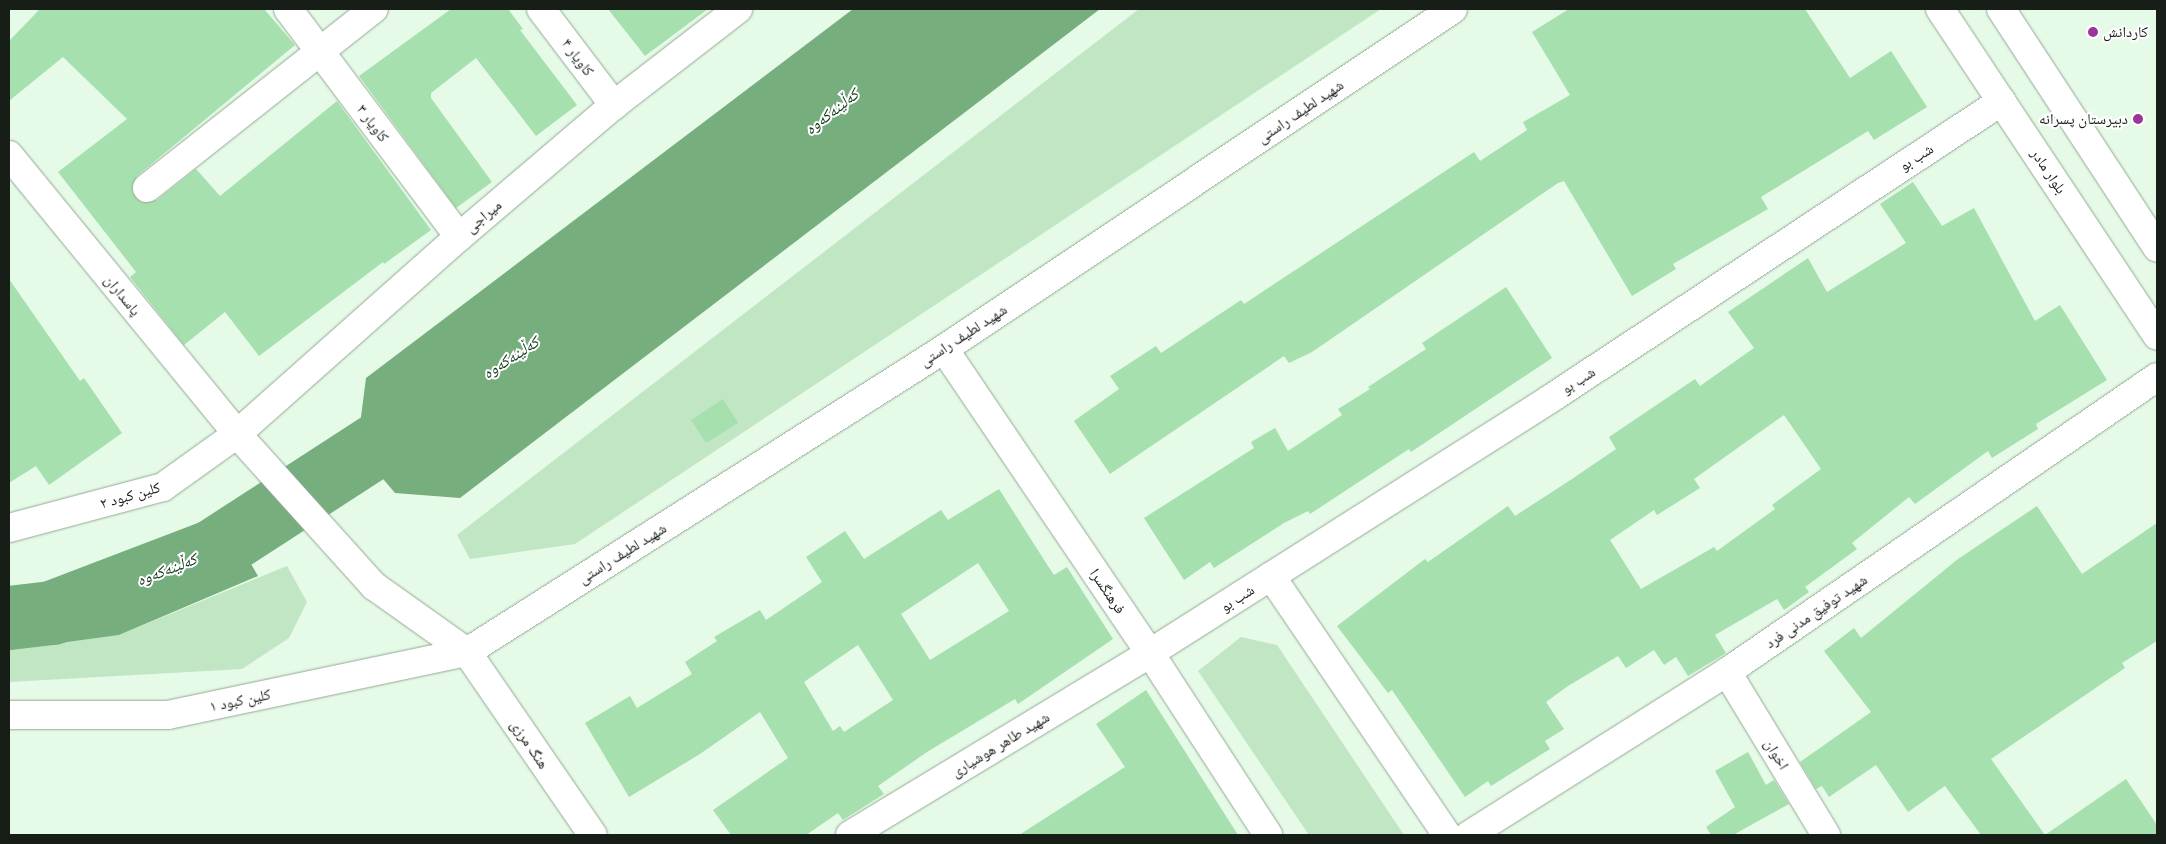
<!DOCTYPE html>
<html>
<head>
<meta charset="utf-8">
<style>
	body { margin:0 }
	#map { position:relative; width:2166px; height:844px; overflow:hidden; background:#e5fae7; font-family:"Public Sans","Noto Naskh Arabic",sans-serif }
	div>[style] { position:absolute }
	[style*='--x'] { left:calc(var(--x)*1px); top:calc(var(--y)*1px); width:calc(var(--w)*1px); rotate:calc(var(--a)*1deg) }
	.green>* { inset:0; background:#c0e6c4 }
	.water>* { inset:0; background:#76ae7e }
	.river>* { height:64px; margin:-32px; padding:0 32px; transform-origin:32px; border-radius:32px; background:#76ae7e }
	.building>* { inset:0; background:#a6e0ae }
	.roads { filter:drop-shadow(0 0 1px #94a896) drop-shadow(0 0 1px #94a896) }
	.minor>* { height:28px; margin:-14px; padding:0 14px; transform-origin:14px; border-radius:14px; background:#fff }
	.tertiary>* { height:28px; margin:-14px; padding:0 14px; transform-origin:14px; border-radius:14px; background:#fff }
	.secondary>* { height:28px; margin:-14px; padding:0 14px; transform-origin:14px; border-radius:14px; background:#fff }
	.dots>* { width:14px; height:14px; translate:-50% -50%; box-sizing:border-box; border:2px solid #fff; border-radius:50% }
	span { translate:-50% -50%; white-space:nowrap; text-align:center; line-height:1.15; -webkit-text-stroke:4px #fff; paint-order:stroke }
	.poi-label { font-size:15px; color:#161e17 }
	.left { translate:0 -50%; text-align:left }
	.right { translate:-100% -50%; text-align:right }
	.street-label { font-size:15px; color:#161e17 }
	.water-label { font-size:16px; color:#0d3818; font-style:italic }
	.frame { position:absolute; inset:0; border:10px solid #161e17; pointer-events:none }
</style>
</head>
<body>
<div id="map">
	<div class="green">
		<div style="clip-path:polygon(1139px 9px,1381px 9px,575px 544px,470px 559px,457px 535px)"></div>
		<div style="clip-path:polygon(287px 566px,307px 602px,289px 638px,242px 669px,9px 682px,9px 650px,119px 635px)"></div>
		<div style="clip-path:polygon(1241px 637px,1277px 645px,1404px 835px,1309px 835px,1198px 671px)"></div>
	</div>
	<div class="water">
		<div style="clip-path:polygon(853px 9px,1100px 9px,460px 498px,395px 493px,357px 448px,366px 378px)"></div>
		<div style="clip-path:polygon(224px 518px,258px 576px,119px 635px,9px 650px,9px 594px,49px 590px)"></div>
	</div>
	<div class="river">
		<div style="--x:9;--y:618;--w:43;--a:-6.6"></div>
		<div style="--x:52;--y:613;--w:171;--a:-20.9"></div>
		<div style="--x:212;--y:552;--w:267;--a:-32.9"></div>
	</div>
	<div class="building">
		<div style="clip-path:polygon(40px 9px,264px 9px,295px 45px,137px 176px,132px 190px,141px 202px,157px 200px,196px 169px,220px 196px,337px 101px,431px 230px,384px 264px,383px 262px,259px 356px,225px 312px,184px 345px,130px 277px,136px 272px,58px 172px,127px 119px,63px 57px,9px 101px,9px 41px)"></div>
		<div style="clip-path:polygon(451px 9px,508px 9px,523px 29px,520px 30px,577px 105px,536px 136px,476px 58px,431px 93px,431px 98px,492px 182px,456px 208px,359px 76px)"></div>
		<div style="clip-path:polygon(608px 9px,708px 9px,645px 56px)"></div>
		<div style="clip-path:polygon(1569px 9px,1805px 9px,1850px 78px,1891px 51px,1927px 107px,1874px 140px,1868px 131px,1761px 197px,1768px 209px,1673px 264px,1676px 269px,1632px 296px,1564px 181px,1558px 183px,1312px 352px,1289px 363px,1284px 356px,1110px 474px,1074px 421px,1119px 389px,1110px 376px,1156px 346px,1161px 353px,1241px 300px,1244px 304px,1474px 152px,1480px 161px,1527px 130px,1523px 122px,1570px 95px,1532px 32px)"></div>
		<div style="clip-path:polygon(evenodd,1913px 182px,1942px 226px,1974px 208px,2035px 321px,2060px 305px,2107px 380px,2036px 424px,2038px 429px,1992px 458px,1988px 451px,1915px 504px,1909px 497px,1852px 543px,1857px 549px,1805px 587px,1809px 592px,1784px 610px,1777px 599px,1715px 635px,1726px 653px,1688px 676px,1676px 657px,1664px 665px,1654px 650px,1626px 668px,1618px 656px,1568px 686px,1546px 702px,1564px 729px,1545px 741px,1550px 749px,1491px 786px,1488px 781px,1465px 797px,1392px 690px,1388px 693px,1337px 626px,1425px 559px,1428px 562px,1508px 506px,1515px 516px,1572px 479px,1616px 449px,1609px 437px,1695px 379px,1700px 386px,1754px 348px,1728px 312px,1808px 258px,1827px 292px,1906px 243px,1880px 204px,1913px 182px,1784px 415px,1821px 469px,1772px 505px,1775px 509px,1717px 551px,1714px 547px,1641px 589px,1610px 540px,1654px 510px,1657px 515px,1700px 488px,1694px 479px,1784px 415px)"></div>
		<div style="clip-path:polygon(9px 279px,80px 381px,84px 378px,122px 433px,49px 485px,36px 466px,9px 483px)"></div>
		<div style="clip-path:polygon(1506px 287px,1552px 358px,1411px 452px,1409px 449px,1310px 514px,1308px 511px,1284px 523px,1214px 568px,1210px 562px,1184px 580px,1144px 518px,1254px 448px,1251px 442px,1275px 428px,1288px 451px,1342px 415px,1338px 409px,1370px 389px,1368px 387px,1426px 349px,1422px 343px)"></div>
		<div style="clip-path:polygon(723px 399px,738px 423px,706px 443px,691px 420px)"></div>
		<div style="clip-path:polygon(evenodd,999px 489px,1048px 566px,1054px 575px,1067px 567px,1113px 639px,1018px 704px,1015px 699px,927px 752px,878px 786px,884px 794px,843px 820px,838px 813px,806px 835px,731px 835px,713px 810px,788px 758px,760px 712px,700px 754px,629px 797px,585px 723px,630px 696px,637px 708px,692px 674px,685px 662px,717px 641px,714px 637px,760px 610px,766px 620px,822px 582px,806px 557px,845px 531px,864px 559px,941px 510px,948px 520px,999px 489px,978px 563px,1009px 611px,930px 660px,901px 614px,978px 563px,999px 489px,858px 645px,893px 700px,844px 732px,840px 726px,833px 731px,804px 682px,858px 645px)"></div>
		<div style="clip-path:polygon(2037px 506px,2082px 574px,2157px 523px,2157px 641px,2122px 663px,2125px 668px,1991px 759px,2045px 835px,1981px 835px,1945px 786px,1908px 812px,1876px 765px,1829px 797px,1822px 786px,1816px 789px,1800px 762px,1871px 712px,1824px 651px,1854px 628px,1861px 638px,1958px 559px)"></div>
		<div style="clip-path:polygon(1146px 690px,1238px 835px,1019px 835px,1125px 767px,1096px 724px)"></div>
		<div style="clip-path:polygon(1748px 752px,1766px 785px,1774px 780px,1789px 804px,1733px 835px,1711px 835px,1706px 827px,1735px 807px,1715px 771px)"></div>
		<div style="clip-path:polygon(2126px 779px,2157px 825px,2157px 835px,2045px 835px)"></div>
	</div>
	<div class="roads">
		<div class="minor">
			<div style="--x:288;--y:9;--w:285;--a:53.1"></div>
			<div style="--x:541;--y:9;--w:121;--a:52.8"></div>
			<div style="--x:147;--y:188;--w:289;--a:-38.3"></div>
			<div style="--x:944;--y:349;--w:367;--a:55.9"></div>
			<div style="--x:1150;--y:653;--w:217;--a:57"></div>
			<div style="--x:1271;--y:576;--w:313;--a:55.8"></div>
			<div style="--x:1727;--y:672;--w:191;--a:58.7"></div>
			<div style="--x:850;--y:835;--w:351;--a:-31.2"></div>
			<div style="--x:1150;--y:653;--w:474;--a:-32.4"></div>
			<div style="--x:1550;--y:399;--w:541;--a:-33.4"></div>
			<div style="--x:1469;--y:835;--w:305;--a:-32.3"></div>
			<div style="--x:1727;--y:672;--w:521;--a:-34.45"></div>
		</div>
		<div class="tertiary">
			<div style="--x:9;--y:528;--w:159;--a:-14.9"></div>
			<div style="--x:163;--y:487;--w:91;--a:-35.6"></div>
			<div style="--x:237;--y:434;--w:297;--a:-41.6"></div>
			<div style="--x:459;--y:237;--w:204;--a:-40.4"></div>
			<div style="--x:614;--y:105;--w:157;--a:-37.7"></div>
			<div style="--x:9;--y:715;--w:159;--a:0"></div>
			<div style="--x:168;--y:715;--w:306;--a:-11.9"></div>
			<div style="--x:467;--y:652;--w:222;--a:55.5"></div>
		</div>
		<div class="secondary">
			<div style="--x:1940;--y:9;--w:392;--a:56.4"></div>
			<div style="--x:2001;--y:9;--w:285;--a:56.8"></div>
			<div style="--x:9;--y:155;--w:360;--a:50.7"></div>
			<div style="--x:237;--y:434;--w:205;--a:48"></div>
			<div style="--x:374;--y:586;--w:114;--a:35.4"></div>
			<div style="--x:467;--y:652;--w:565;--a:-32.42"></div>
			<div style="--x:944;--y:349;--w:612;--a:-33.74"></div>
		</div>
	</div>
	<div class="dots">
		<div style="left:2093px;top:32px;background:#9b3599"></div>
		<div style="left:2138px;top:119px;background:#9b3599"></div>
	</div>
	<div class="poi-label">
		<span class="left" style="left:2103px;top:32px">کاردانش</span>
		<span class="right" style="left:2128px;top:119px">دبیرستان پسرانه</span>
	</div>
	<div class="street-label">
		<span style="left:578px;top:57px;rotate:53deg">کاویار ۴</span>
		<span style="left:1300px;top:111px;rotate:-34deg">شهید لطیف راستی</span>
		<span style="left:373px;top:123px;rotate:53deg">کاویار ۳</span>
		<span style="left:1916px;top:157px;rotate:-33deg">شب بو</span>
		<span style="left:2049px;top:171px;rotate:56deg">بلوار مادر</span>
		<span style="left:483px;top:216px;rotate:-40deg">میراجی</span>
		<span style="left:123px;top:295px;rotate:51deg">پاسداران</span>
		<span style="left:963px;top:335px;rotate:-33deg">شهید لطیف راستی</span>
		<span style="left:1578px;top:380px;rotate:-33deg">شب بو</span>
		<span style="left:130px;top:495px;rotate:-16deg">کلین کبود ۲</span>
		<span style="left:622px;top:553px;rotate:-32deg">شهید لطیف راستی</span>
		<span style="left:1108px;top:591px;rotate:56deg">فرهنگسرا</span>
		<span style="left:1237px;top:598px;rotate:-33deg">شب بو</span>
		<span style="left:1816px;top:611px;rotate:-34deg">شهید توفیق مدنی فرد</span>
		<span style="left:240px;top:700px;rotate:-12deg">کلین کبود ۱</span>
		<span style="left:530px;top:744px;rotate:56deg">هنگ مرزی</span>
		<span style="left:1000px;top:744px;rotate:-31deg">شهید طاهر هوشیاری</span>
		<span style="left:1777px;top:754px;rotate:59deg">اخوان</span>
	</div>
	<div class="water-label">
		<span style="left:832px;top:112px;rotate:-38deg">کەڵینەکەوە</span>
		<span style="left:511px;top:358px;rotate:-33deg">کەڵینەکەوە</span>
		<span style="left:167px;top:570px;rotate:-21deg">کەڵینەکەوە</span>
	</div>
	<div class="frame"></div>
</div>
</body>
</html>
